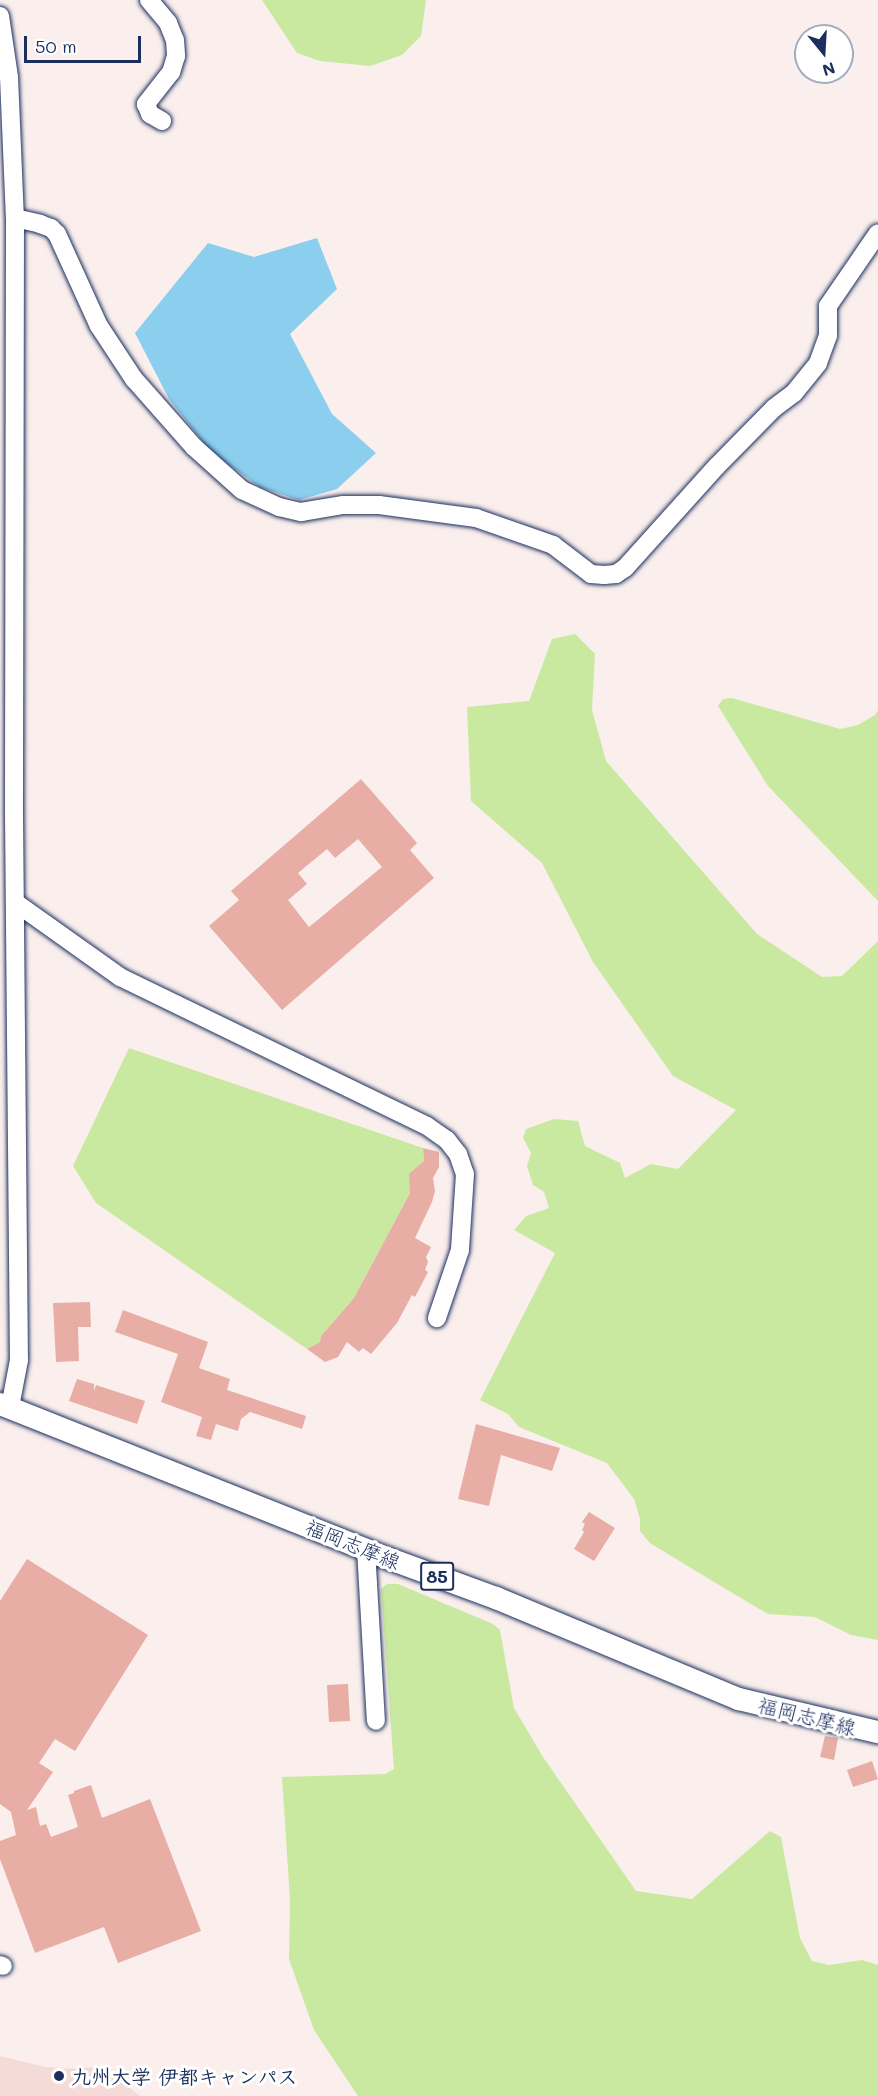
<!DOCTYPE html>
<html>
<head>
<meta charset="utf-8">
<style>
	body { margin:0 }
	#map { position:relative; width:878px; height:2096px; overflow:hidden; background:#faefed; font-family:Mali,"Klee One",sans-serif }
	div>[style] { position:absolute }
	[style*='--x'] { left:calc(var(--x)*1px); top:calc(var(--y)*1px); width:calc(var(--w)*1px); rotate:calc(var(--a)*1deg) }
	.built>* { inset:0; background:#f5dbd7 }
	.green>* { inset:0; background:#c9e9a1 }
	.water>* { inset:0; background:#8bceed }
	.building>* { inset:0; background:#e8ada5 }
	.roads { filter:drop-shadow(0 0 2px #1b2f5e) drop-shadow(0 0 2px #1b2f5e) }
	.minor>* { height:18px; margin:-9px; padding:0 9px; transform-origin:9px; border-radius:9px; background:#fff }
	.major>* { height:22px; margin:-11px; padding:0 11px; transform-origin:11px; border-radius:11px; background:#fff }
	.dots>* { width:16px; height:16px; translate:-50% -50%; box-sizing:border-box; border:3px solid #fff; border-radius:50% }
	span { translate:-50% -50%; white-space:nowrap; text-align:center; line-height:1.15; -webkit-text-stroke:6px #fff; paint-order:stroke }
	.shield-label span { padding:2px 4px; background:#fff; border:2px solid; border-radius:4px; -webkit-text-stroke-width:0 }
	.shield-label { font-size:18px; color:#1b2f5e; font-weight:700 }
	.street-label { font-size:20px; color:#1b2f5e }
	.poi-label { font-size:20px; color:#1b2f5e; font-weight:700 }
	.left { translate:0 -50%; text-align:left }
	.north { position:absolute; left:794px; top:24px; width:60px; height:60px; box-sizing:border-box; background:#fff; border:2px solid #a4acbf; border-radius:50%; rotate:162deg; font-size:16px; font-weight:700; line-height:24px; text-align:center; color:#1b2f5e }
	.north::after { content:''; display:block; margin:auto; width:21px; height:27px; background:#1b2f5e; clip-path:polygon(50% 0,100% 100%,50% 72%,0 100%) }
	.scale { position:absolute; left:24px; top:36px; width:117px; height:27px; box-sizing:border-box; border:3px solid #1b2f5e; border-top:0; padding-left:8px; font-size:18px; line-height:21px; white-space:nowrap; color:#1b2f5e; -webkit-text-stroke:4px #fff; paint-order:stroke }
</style>
</head>
<body>
<div id="map">
	<div class="built">
		<div style="clip-path:polygon(0 2056px,45px 2067px,79px 2069px,91px 2067px,124px 2079px,125px 2084px,140px 2096px,0 2096px)"></div>
	</div>
	<div class="green">
		<div style="clip-path:polygon(262px 0,426px 0,421px 36px,402px 55px,370px 66px,320px 61px,297px 53px)"></div>
		<div style="clip-path:polygon(575px 634px,595px 654px,592px 710px,606px 761px,757px 934px,822px 977px,842px 976px,878px 941px,878px 1640px,851px 1635px,815px 1617px,768px 1614px,709px 1579px,650px 1543px,640px 1531px,640px 1519px,634px 1499px,607px 1463px,519px 1427px,508px 1414px,480px 1400px,555px 1253px,514px 1230px,526px 1216px,549px 1208px,544px 1192px,533px 1185px,527px 1166px,531px 1153px,523px 1138px,526px 1129px,554px 1119px,578px 1121px,585px 1146px,620px 1163px,625px 1178px,651px 1164px,678px 1169px,736px 1110px,673px 1076px,593px 962px,542px 863px,471px 801px,467px 707px,529px 701px,552px 639px)"></div>
		<div style="clip-path:polygon(732px 698px,840px 729px,858px 725px,875px 715px,878px 710px,878px 901px,768px 786px,718px 706px,723px 699px)"></div>
		<div style="clip-path:polygon(129px 1048px,423px 1148px,424px 1161px,410px 1175px,410px 1193px,354px 1298px,321px 1336px,320px 1342px,307px 1349px,96px 1203px,73px 1166px)"></div>
		<div style="clip-path:polygon(387px 1584px,398px 1584px,493px 1624px,500px 1630px,514px 1708px,543px 1757px,636px 1891px,692px 1899px,770px 1831px,781px 1837px,800px 1938px,812px 1961px,829px 1965px,862px 1960px,878px 1965px,878px 2096px,358px 2096px,314px 2030px,289px 1959px,290px 1900px,282px 1777px,385px 1774px,394px 1769px,381px 1589px)"></div>
	</div>
	<div class="water">
		<div style="clip-path:polygon(317px 238px,337px 289px,290px 334px,332px 414px,376px 453px,337px 489px,299px 500px,260px 487px,211px 452px,169px 399px,135px 333px,208px 243px,254px 257px)"></div>
	</div>
	<div class="building">
		<div style="clip-path:polygon(evenodd,361px 779px,417px 843px,410px 850px,434px 878px,282px 1010px,209px 926px,239px 900px,231px 891px,361px 779px,358px 839px,382px 867px,309px 927px,288px 900px,307px 884px,298px 873px,327px 849px,335px 858px,358px 839px)"></div>
		<div style="clip-path:polygon(423px 1148px,439px 1152px,439px 1167px,433px 1178px,435px 1191px,432px 1202px,415px 1238px,431px 1247px,426px 1257px,428px 1262px,425px 1270px,428px 1272px,415px 1297px,412px 1295px,397px 1323px,371px 1354px,363px 1348px,359px 1352px,347px 1342px,338px 1357px,325px 1362px,307px 1349px,320px 1342px,321px 1336px,354px 1298px,410px 1193px,409px 1174px,424px 1161px)"></div>
		<div style="clip-path:polygon(90px 1302px,91px 1327px,78px 1327px,79px 1361px,56px 1362px,53px 1303px)"></div>
		<div style="clip-path:polygon(123px 1310px,208px 1342px,199px 1368px,230px 1379px,227px 1390px,306px 1416px,302px 1429px,250px 1412px,241px 1419px,238px 1431px,216px 1424px,211px 1440px,196px 1436px,202px 1417px,161px 1402px,178px 1354px,115px 1332px)"></div>
		<div style="clip-path:polygon(77px 1379px,94px 1384px,94px 1391px,96px 1385px,145px 1401px,137px 1424px,69px 1401px)"></div>
		<div style="clip-path:polygon(476px 1424px,560px 1448px,552px 1471px,501px 1455px,489px 1506px,458px 1499px)"></div>
		<div style="clip-path:polygon(589px 1512px,615px 1528px,594px 1561px,574px 1549px,584px 1532px,582px 1530px,585px 1524px,582px 1522px)"></div>
		<div style="clip-path:polygon(27px 1559px,148px 1635px,75px 1751px,55px 1739px,39px 1763px,53px 1772px,27px 1810px,36px 1807px,40px 1826px,46px 1824px,51px 1837px,78px 1827px,68px 1795px,74px 1793px,74px 1791px,91px 1785px,102px 1818px,150px 1799px,201px 1931px,118px 1963px,104px 1927px,35px 1953px,0 1859px,0 1841px,16px 1835px,11px 1812px,0 1804px,0 1601px)"></div>
		<div style="clip-path:polygon(348px 1684px,350px 1721px,329px 1722px,327px 1685px)"></div>
		<div style="clip-path:polygon(825px 1736px,838px 1738px,834px 1760px,820px 1757px)"></div>
		<div style="clip-path:polygon(872px 1761px,878px 1779px,853px 1787px,847px 1770px)"></div>
	</div>
	<div class="roads">
		<div class="minor">
			<div style="--x:149;--y:0;--w:30;--a:50"></div>
			<div style="--x:168;--y:23;--w:18;--a:68"></div>
			<div style="--x:175;--y:40;--w:16;--a:86"></div>
			<div style="--x:176;--y:56;--w:17;--a:107"></div>
			<div style="--x:171;--y:72;--w:41;--a:128"></div>
			<div style="--x:146;--y:104;--w:11;--a:68"></div>
			<div style="--x:150;--y:114;--w:14;--a:30"></div>
			<div style="--x:0;--y:16;--w:62;--a:81.6"></div>
			<div style="--x:9;--y:77;--w:141;--a:87.6"></div>
			<div style="--x:15;--y:218;--w:596;--a:90.1"></div>
			<div style="--x:14;--y:814;--w:546;--a:89.48"></div>
			<div style="--x:19;--y:1360;--w:48;--a:100.8"></div>
			<div style="--x:15;--y:218;--w:26;--a:13"></div>
			<div style="--x:40;--y:224;--w:12;--a:20"></div>
			<div style="--x:51;--y:228;--w:8;--a:45"></div>
			<div style="--x:57;--y:234;--w:101;--a:65.5"></div>
			<div style="--x:99;--y:326;--w:64;--a:56.6"></div>
			<div style="--x:134;--y:379;--w:91;--a:48.6"></div>
			<div style="--x:194;--y:447;--w:64;--a:41.9"></div>
			<div style="--x:242;--y:490;--w:41;--a:24.7"></div>
			<div style="--x:279;--y:507;--w:23;--a:13"></div>
			<div style="--x:301;--y:512;--w:43;--a:-9.5"></div>
			<div style="--x:343;--y:505;--w:36;--a:0"></div>
			<div style="--x:379;--y:505;--w:98;--a:7.6"></div>
			<div style="--x:476;--y:518;--w:82;--a:19.3"></div>
			<div style="--x:553;--y:545;--w:48;--a:37.3"></div>
			<div style="--x:591;--y:574;--w:13;--a:4"></div>
			<div style="--x:604;--y:575;--w:12;--a:-5"></div>
			<div style="--x:616;--y:574;--w:11;--a:-34"></div>
			<div style="--x:625;--y:568;--w:137;--a:-48"></div>
			<div style="--x:717;--y:466;--w:81;--a:-45.5"></div>
			<div style="--x:774;--y:408;--w:25;--a:-37"></div>
			<div style="--x:794;--y:393;--w:38;--a:-51"></div>
			<div style="--x:818;--y:363;--w:30;--a:-70"></div>
			<div style="--x:828;--y:335;--w:29;--a:-90"></div>
			<div style="--x:828;--y:306;--w:88;--a:-55.6"></div>
			<div style="--x:16;--y:903;--w:128;--a:35.4"></div>
			<div style="--x:120;--y:977;--w:341;--a:25.9"></div>
			<div style="--x:427;--y:1126;--w:24;--a:35"></div>
			<div style="--x:447;--y:1140;--w:18;--a:52"></div>
			<div style="--x:458;--y:1154;--w:21;--a:71"></div>
			<div style="--x:465;--y:1174;--w:76;--a:93.8"></div>
			<div style="--x:460;--y:1250;--w:72;--a:108.7"></div>
			<div style="--x:366;--y:1549;--w:172;--a:86.7"></div>
			<div style="--x:0;--y:1965;--w:3;--a:18"></div>
		</div>
		<div class="major">
			<div style="--x:0;--y:1404;--w:420;--a:21.7"></div>
			<div style="--x:390;--y:1559;--w:113;--a:20.2"></div>
			<div style="--x:496;--y:1598;--w:263;--a:22.6"></div>
			<div style="--x:739;--y:1699;--w:143;--a:13.4"></div>
		</div>
	</div>
	<div class="dots">
		<div style="left:59px;top:2076px;background:#1b2f5e"></div>
	</div>
	<div class="shield-label">
		<span style="left:437px;top:1576px">85</span>
	</div>
	<div class="street-label">
		<span style="left:353px;top:1544px;rotate:22deg">福岡志摩線</span>
		<span style="left:807px;top:1716px;rotate:14deg">福岡志摩線</span>
	</div>
	<div class="poi-label">
		<span class="left" style="left:71px;top:2076px">九州大学 伊都キャンパス</span>
	</div>
	<div class="north">N</div>
	<div class="scale">50 m</div>
</div>
</body>
</html>
